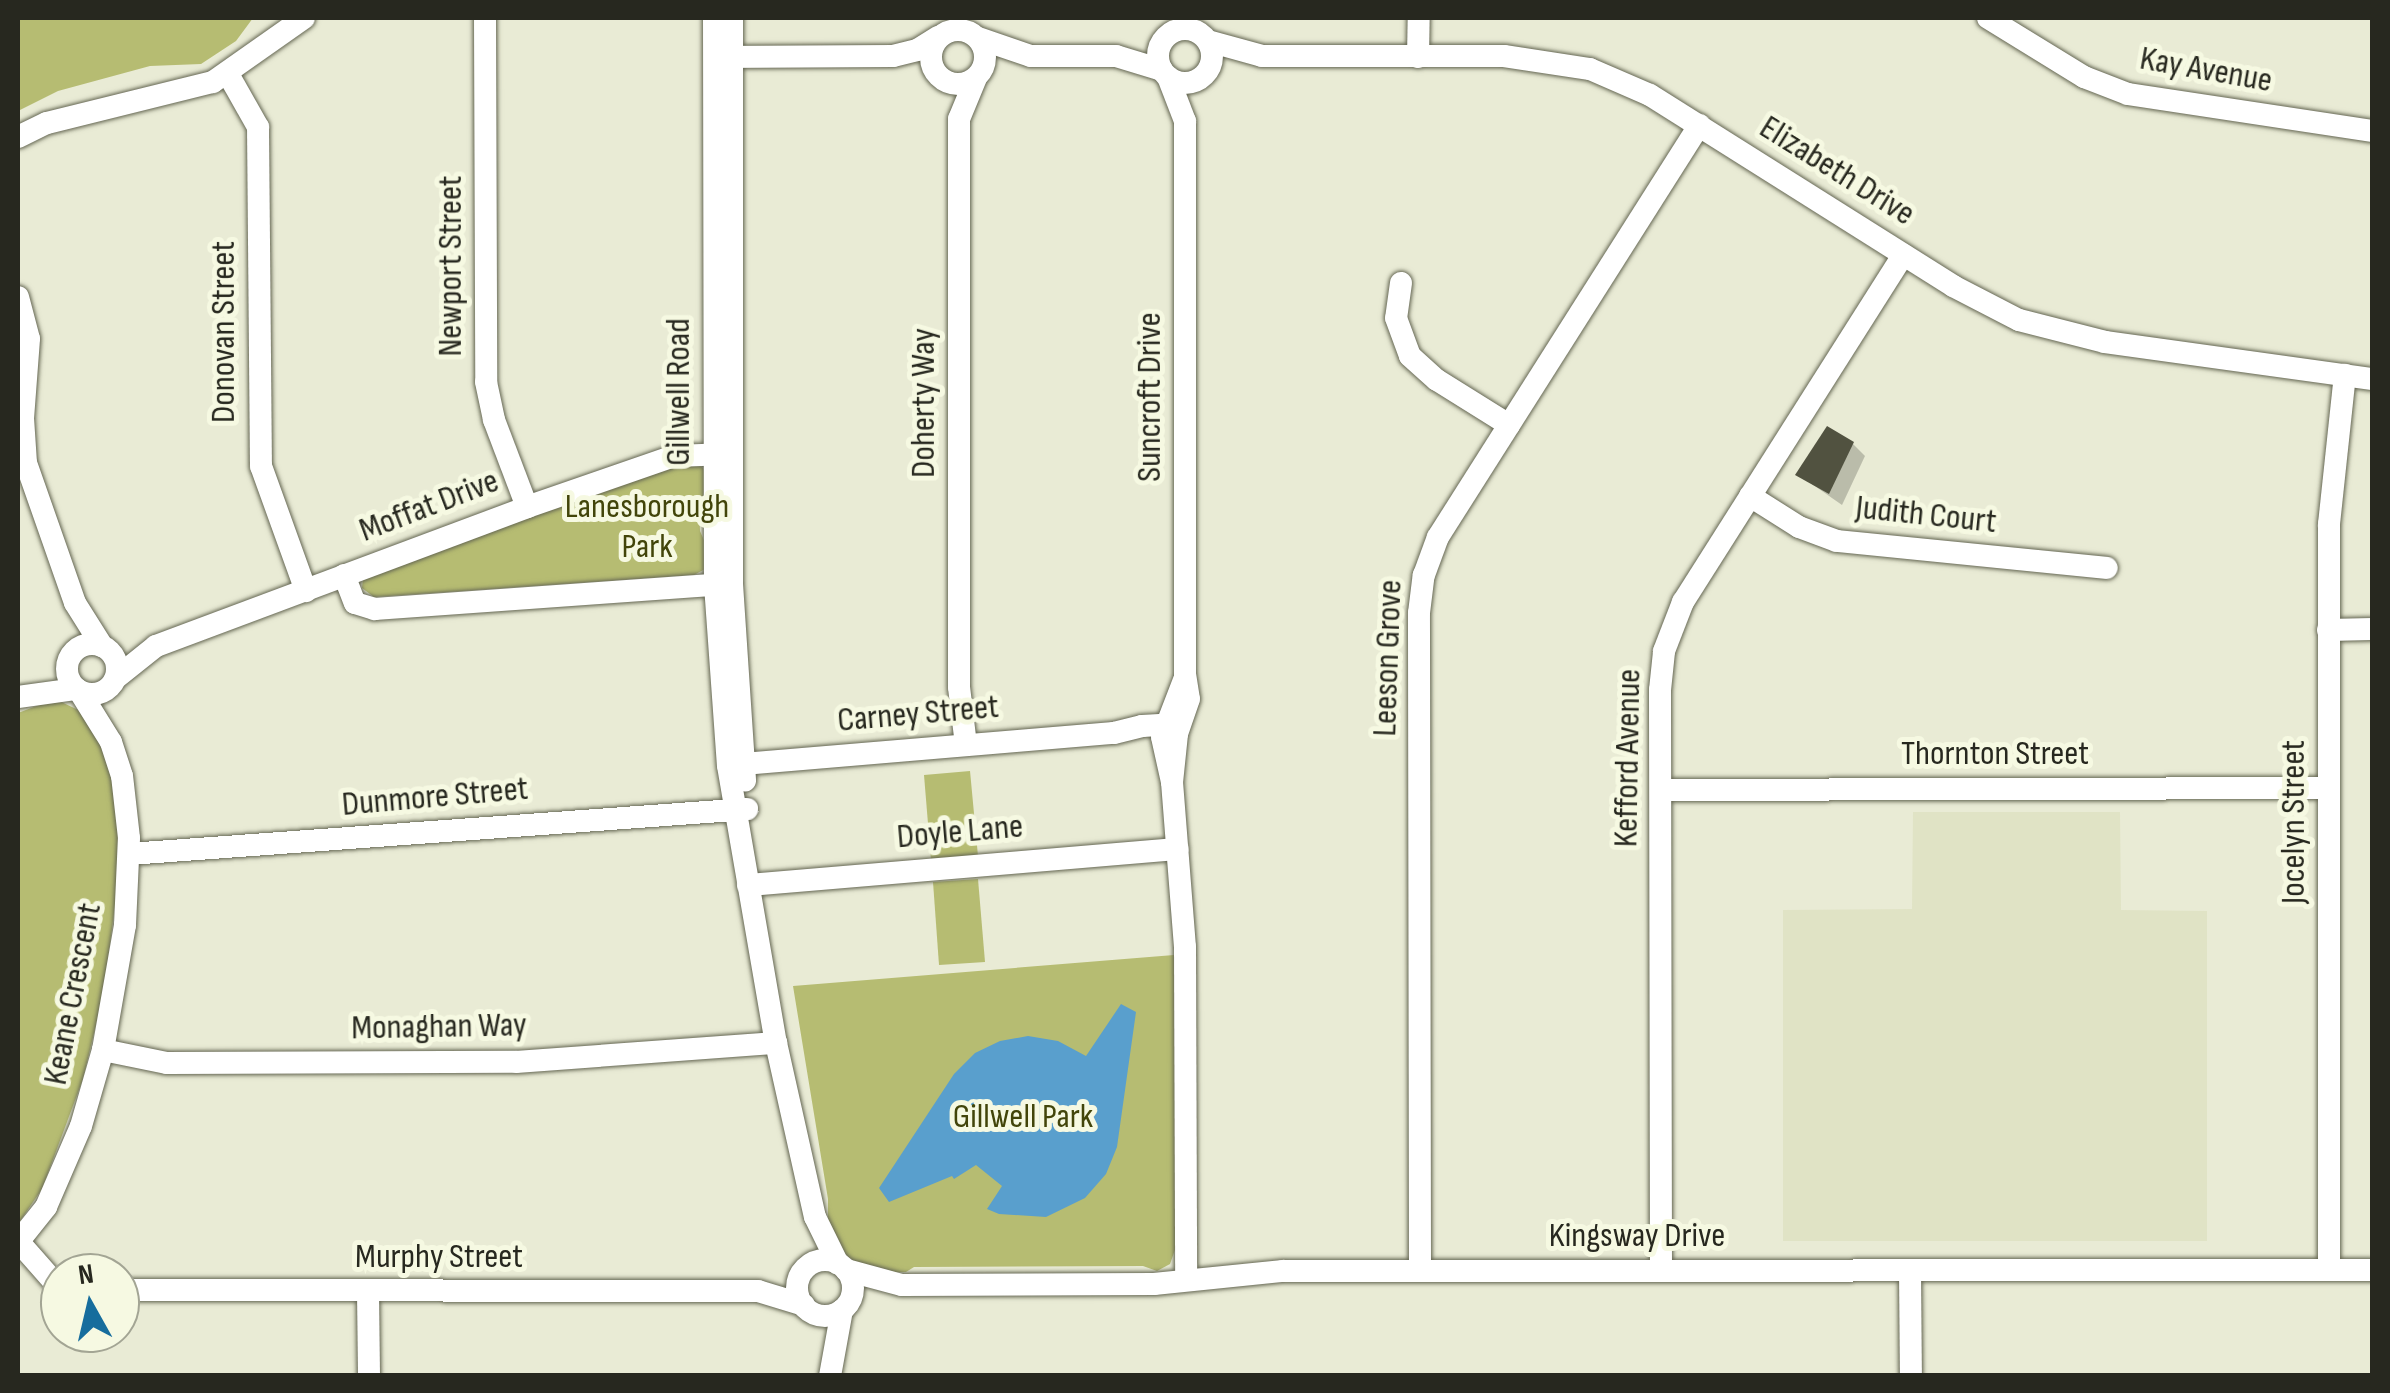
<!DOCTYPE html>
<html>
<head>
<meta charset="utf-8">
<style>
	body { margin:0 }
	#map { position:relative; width:2390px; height:1393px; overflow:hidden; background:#e9ebd5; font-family:"Sofia Sans Condensed",sans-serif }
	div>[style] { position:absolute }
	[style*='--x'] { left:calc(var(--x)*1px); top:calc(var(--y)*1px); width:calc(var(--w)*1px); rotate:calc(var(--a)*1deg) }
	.built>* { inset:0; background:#e0e3c5 }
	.green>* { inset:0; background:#b6bc72 }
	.water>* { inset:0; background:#599fcd }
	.shadow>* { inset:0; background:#0003 }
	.building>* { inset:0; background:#515240 }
	.roads { filter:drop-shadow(0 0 2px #646652) drop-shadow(0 0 2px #646652) }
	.minor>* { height:22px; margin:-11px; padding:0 11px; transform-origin:11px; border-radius:11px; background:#fff }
	.minor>.ring { margin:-11px; padding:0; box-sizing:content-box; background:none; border:22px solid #fff; border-radius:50% }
	span { translate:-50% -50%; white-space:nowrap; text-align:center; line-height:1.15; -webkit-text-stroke:10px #f6f9e2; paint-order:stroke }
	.street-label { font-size:35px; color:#27281f }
	.park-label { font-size:35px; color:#42450a }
	.frame { position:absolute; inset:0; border:20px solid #27281f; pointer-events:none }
	.north { position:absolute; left:40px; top:1253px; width:100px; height:100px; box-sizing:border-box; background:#f6f9e2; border:2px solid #a3a594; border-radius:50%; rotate:352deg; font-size:28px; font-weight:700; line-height:40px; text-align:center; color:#27281f }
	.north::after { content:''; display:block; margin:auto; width:35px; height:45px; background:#166d9d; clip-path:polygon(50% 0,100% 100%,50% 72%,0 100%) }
</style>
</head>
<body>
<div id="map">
	<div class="built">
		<div style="clip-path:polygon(1913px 812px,2120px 812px,2121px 910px,2207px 911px,2207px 1241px,1783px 1241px,1783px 910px,1912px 909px)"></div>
	</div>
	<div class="green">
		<div style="clip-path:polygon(18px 18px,253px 18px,236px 41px,201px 64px,150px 66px,58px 91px,18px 111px)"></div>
		<div style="clip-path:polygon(670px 463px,699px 465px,705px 470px,706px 487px,699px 507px,700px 531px,707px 547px,705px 569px,694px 575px,374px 597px,362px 588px,363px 578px)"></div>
		<div style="clip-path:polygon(55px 699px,91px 716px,113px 783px,118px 832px,116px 897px,104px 991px,83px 1079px,42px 1189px,18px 1224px,18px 713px)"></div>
		<div style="clip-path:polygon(970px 771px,978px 856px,931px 860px,924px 775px)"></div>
		<div style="clip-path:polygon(978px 879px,985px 962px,939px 965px,933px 882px)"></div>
		<div style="clip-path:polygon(1174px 955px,1176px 1247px,1170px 1264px,1157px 1271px,1143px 1266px,914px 1267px,906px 1272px,880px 1272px,853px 1262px,843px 1252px,828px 1228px,828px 1199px,793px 986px)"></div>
	</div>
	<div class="water">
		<div style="clip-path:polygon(1121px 1004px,1136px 1012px,1117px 1147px,1106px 1174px,1085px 1198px,1046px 1217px,999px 1214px,987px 1209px,1002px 1186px,976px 1165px,954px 1179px,952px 1176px,889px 1202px,879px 1188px,954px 1074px,975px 1053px,1000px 1041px,1028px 1036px,1058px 1041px,1086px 1056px)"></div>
	</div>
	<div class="shadow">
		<div style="clip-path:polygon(1853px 444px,1865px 456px,1842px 505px,1799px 475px)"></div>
	</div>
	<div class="building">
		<div style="clip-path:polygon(1827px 426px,1854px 442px,1829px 494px,1795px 475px)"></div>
	</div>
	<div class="roads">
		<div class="minor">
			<div style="--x:485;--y:18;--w:364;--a:89.8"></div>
			<div style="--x:486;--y:382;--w:39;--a:78"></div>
			<div style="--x:494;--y:420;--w:93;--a:69.2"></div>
			<div style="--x:714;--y:18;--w:567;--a:89.9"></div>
			<div style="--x:715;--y:585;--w:181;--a:85.9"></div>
			<div style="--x:728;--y:766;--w:281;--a:80.2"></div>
			<div style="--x:776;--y:1043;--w:178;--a:77.4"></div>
			<div style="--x:815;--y:1217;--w:52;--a:63.9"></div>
			<div style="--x:732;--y:18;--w:566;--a:90"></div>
			<div style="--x:732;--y:584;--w:197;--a:86.2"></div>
			<div style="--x:1988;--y:18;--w:113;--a:31.6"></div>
			<div style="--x:2084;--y:77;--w:47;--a:21.1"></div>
			<div style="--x:2128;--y:94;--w:247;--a:8.6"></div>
			<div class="ring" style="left:1158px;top:29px;width:32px;height:32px"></div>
			<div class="ring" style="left:931px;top:30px;width:32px;height:32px"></div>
			<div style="--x:978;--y:38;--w:56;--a:18.8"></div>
			<div style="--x:1031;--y:56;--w:85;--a:0"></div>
			<div style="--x:1116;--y:56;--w:48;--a:16.9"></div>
			<div style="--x:1208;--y:41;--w:56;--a:15.5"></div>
			<div style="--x:1262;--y:56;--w:242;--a:0"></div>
			<div style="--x:1504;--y:56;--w:87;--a:8.6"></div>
			<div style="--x:1590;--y:69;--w:65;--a:23.4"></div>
			<div style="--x:1650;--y:95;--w:358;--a:32.2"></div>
			<div style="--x:1953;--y:286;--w:74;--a:27.3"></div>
			<div style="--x:2019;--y:320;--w:89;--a:14.3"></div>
			<div style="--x:2105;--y:342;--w:270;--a:7.9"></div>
			<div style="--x:716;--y:57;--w:177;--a:-0.3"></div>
			<div style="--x:893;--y:56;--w:25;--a:-14"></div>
			<div style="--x:917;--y:50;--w:25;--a:-32"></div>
			<div style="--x:1418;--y:57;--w:39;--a:-89"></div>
			<div style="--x:228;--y:74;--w:61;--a:60.5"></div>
			<div style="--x:258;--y:127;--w:339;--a:89.5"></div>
			<div style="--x:261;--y:466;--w:133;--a:70.2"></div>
			<div style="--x:1168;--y:77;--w:47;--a:68.9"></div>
			<div style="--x:1185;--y:121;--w:553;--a:90"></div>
			<div style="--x:1185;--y:674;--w:25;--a:81"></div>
			<div style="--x:1189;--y:699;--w:37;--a:109"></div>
			<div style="--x:1177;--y:734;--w:48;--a:95.9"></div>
			<div style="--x:18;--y:137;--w:32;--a:-26"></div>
			<div style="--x:47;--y:123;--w:171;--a:-13.9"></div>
			<div style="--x:213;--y:82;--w:111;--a:-35.1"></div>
			<div style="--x:1401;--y:283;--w:35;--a:98"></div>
			<div style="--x:1396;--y:318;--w:40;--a:69.8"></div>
			<div style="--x:1410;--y:356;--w:36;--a:42"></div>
			<div style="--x:1437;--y:380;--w:85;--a:32"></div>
			<div style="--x:18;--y:297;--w:43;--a:75.3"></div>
			<div style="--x:29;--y:339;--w:79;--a:94.3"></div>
			<div style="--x:23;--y:418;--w:45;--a:86.2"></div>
			<div style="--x:26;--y:463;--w:148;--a:70.7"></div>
			<div style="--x:75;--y:603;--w:51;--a:57.9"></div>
			<div style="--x:1750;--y:496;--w:58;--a:32.3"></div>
			<div style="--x:1799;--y:527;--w:40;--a:20.2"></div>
			<div style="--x:1837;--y:541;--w:271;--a:5.7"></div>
			<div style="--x:344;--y:575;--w:30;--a:69"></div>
			<div style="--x:355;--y:603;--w:21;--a:17"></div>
			<div style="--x:375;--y:609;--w:354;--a:-4.1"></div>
			<div style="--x:2328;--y:630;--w:44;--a:-1.3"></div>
			<div class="ring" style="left:67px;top:644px;width:28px;height:28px"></div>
			<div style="--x:116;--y:678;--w:51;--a:-38.7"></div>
			<div style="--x:156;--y:646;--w:396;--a:-20.5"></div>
			<div style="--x:527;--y:507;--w:156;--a:-19.1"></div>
			<div style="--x:674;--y:456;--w:55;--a:-2.1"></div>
			<div style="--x:1184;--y:680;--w:61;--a:111.1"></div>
			<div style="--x:1162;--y:737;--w:46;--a:77.5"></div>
			<div style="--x:1172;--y:782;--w:166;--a:85.5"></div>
			<div style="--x:1185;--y:947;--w:333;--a:89.8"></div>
			<div style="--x:18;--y:697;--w:59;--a:-7.9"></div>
			<div style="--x:966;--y:745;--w:58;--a:-96.9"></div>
			<div style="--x:959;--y:687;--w:568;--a:-90"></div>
			<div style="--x:959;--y:119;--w:44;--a:-67.5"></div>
			<div style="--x:731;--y:765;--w:384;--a:-4.8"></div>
			<div style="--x:1114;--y:733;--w:29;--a:-14"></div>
			<div style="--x:1142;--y:726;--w:22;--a:-3"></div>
			<div style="--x:1164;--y:725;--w:13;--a:32"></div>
			<div style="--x:1661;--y:790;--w:668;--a:-0.17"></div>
			<div style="--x:129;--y:854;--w:620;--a:-4.16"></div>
			<div style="--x:748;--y:885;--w:431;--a:-4.8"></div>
			<div style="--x:103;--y:1050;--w:65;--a:11.5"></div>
			<div style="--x:167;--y:1063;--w:349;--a:-0.2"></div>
			<div style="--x:516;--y:1062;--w:261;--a:-4.2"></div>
			<div style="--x:18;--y:1241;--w:55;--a:48.7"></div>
			<div style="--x:18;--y:1242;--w:45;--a:-51.3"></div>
			<div style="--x:46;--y:1207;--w:88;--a:-66.6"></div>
			<div style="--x:81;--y:1126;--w:79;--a:-73.9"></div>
			<div style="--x:103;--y:1050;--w:127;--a:-80"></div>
			<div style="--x:125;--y:925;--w:87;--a:-87.4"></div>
			<div style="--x:129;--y:838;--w:62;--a:-96.4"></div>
			<div style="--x:122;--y:776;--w:36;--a:-108"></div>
			<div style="--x:111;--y:742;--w:59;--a:-121.8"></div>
			<div class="ring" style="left:797px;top:1260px;width:34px;height:34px"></div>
			<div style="--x:846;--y:1270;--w:58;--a:15"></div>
			<div style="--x:902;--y:1285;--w:252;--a:-0.2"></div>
			<div style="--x:1154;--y:1284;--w:130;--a:-5.8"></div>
			<div style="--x:1283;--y:1271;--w:1089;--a:-0.05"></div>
			<div style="--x:1661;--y:1270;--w:580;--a:-90.1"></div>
			<div style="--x:1660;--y:690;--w:39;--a:-84"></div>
			<div style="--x:1664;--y:651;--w:53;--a:-68.8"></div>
			<div style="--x:1683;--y:602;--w:411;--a:-57.6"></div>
			<div style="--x:2329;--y:1270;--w:746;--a:-90"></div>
			<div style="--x:2329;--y:524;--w:150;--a:-83.9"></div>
			<div style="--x:1420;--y:1271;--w:658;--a:-90.09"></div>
			<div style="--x:1419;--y:613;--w:38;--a:-83"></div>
			<div style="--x:1424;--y:575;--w:40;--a:-69.8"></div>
			<div style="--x:1438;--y:537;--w:488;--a:-57.6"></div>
			<div style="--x:1910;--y:1271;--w:105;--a:89.5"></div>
			<div style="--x:120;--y:1290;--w:638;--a:0.09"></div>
			<div style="--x:758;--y:1291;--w:48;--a:16.9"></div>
			<div style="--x:368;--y:1292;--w:84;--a:89.3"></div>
			<div style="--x:830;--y:1376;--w:67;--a:-79.7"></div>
		</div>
	</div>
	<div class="street-label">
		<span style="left:2206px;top:70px;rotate:10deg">Kay Avenue</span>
		<span style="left:1837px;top:171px;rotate:32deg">Elizabeth Drive</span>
		<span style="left:451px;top:266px;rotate:-90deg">Newport Street</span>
		<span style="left:224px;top:332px;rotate:-90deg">Donovan Street</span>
		<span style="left:679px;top:392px;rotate:-90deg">Gillwell Road</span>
		<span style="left:1150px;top:397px;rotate:-90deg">Suncroft Drive</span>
		<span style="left:924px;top:403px;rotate:-90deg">Doherty Way</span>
		<span style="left:429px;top:506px;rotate:-21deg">Moffat Drive</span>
		<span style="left:1926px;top:515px;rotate:6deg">Judith Court</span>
		<span style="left:1388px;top:658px;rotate:-88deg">Leeson Grove</span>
		<span style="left:918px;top:714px;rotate:-5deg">Carney Street</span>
		<span style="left:1995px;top:754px">Thornton Street</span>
		<span style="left:1628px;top:758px;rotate:-89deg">Kefford Avenue</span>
		<span style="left:435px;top:797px;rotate:-5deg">Dunmore Street</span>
		<span style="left:2294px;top:822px;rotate:-90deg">Jocelyn Street</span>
		<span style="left:960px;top:832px;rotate:-5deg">Doyle Lane</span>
		<span style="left:73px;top:994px;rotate:-79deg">Keane Crescent</span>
		<span style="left:439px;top:1027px;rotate:-1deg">Monaghan Way</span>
		<span style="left:1637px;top:1236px">Kingsway Drive</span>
		<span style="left:439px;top:1257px">Murphy Street</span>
	</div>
	<div class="park-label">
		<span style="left:647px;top:527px">Lanesborough<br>Park</span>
		<span style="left:1023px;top:1117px">Gillwell Park</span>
	</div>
	<div class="frame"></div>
	<div class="north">N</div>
</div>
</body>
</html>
